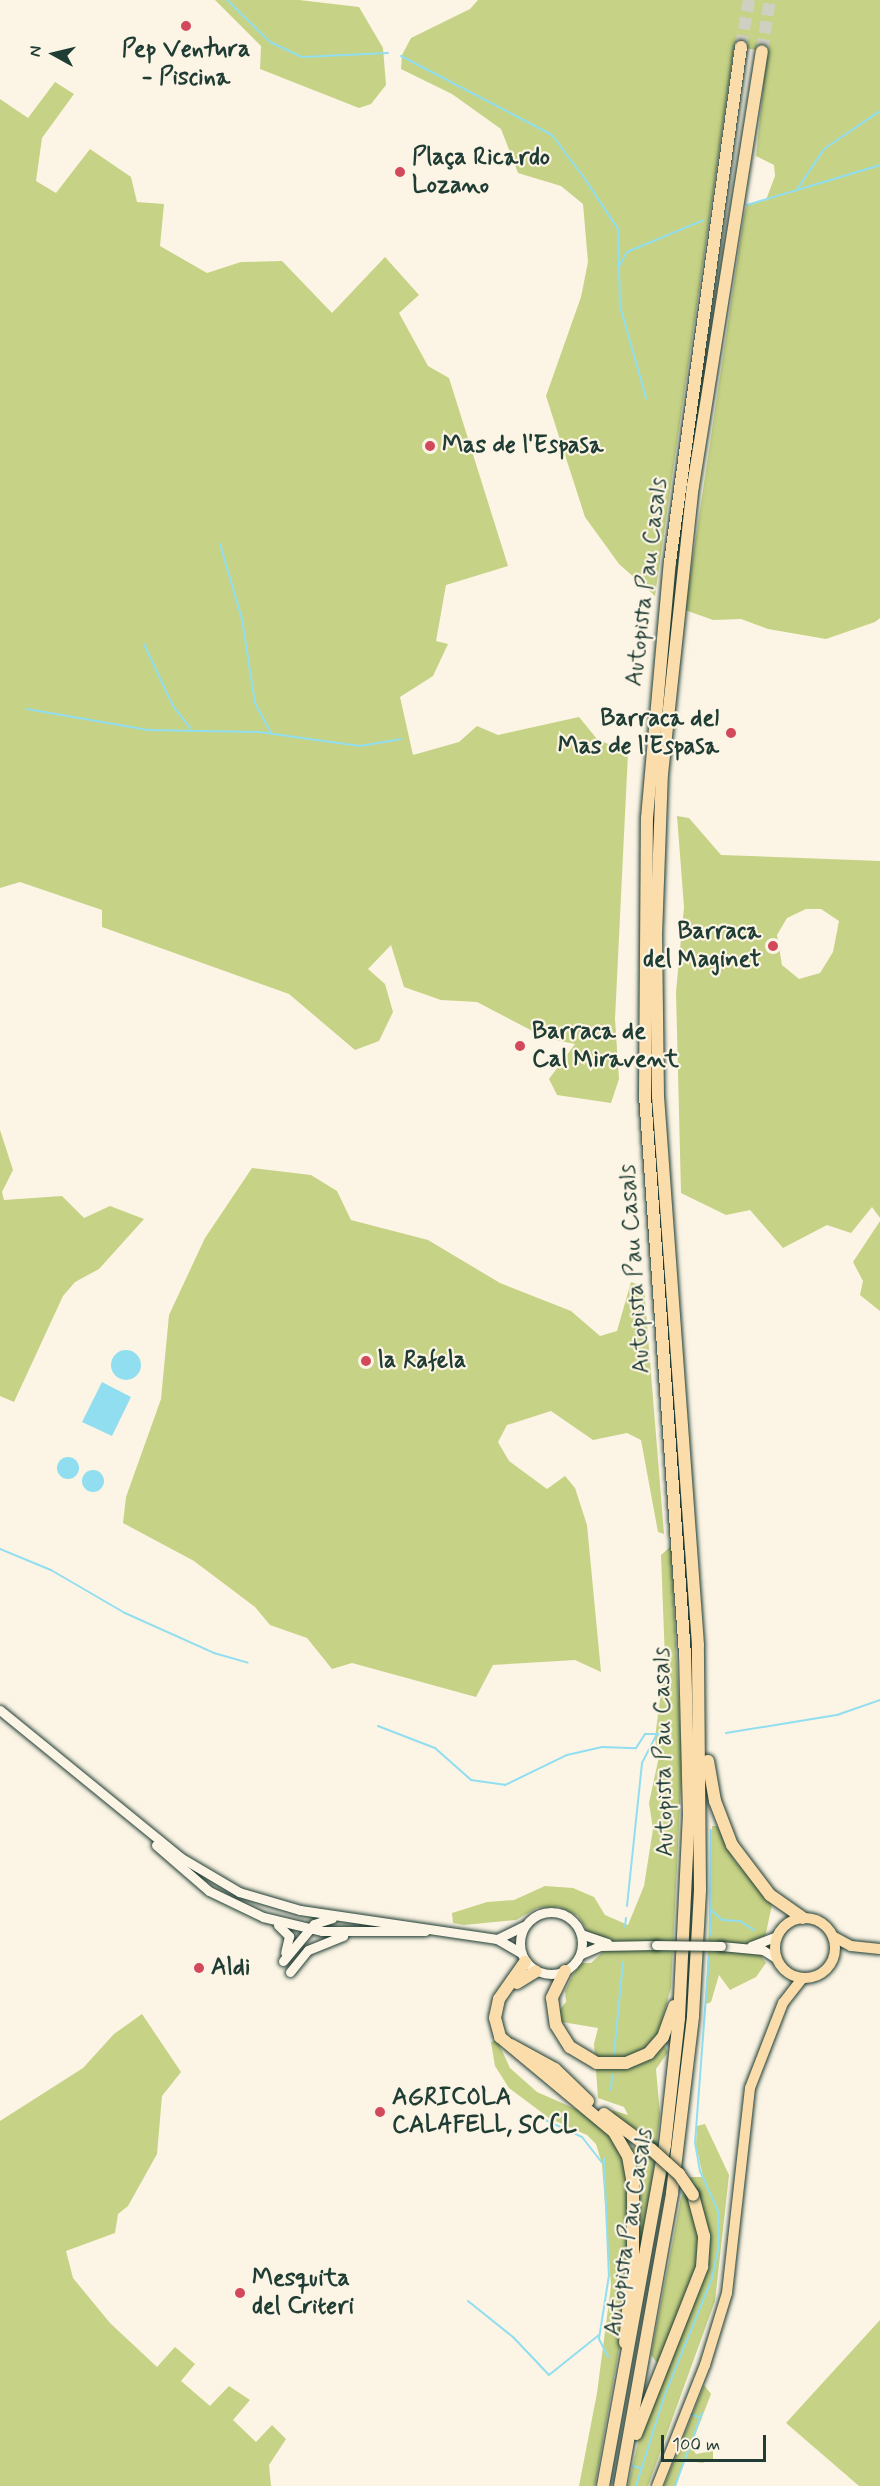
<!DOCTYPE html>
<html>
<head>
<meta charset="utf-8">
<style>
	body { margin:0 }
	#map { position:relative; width:880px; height:2486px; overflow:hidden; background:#fcf5e5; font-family:Mynerve,sans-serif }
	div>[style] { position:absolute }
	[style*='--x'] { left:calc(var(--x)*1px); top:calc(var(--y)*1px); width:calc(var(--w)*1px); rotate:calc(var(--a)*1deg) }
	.green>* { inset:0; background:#c6d285 }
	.water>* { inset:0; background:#91def0 }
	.round { border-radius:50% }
	.stream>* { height:2px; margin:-1px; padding:0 1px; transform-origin:1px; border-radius:1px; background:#91def0 }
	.highway-tunnel>* { height:12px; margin-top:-6px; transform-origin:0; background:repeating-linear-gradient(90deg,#d0d0c2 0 12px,transparent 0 18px) }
	.roads { filter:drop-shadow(0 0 2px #1f3d34) drop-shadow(0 0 2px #1f3d34) }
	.secondary>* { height:9px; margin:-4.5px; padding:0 4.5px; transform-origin:4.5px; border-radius:4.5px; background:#fcf5e5 }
	.secondary>.ring { margin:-4.5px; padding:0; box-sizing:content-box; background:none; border:9px solid #fcf5e5; border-radius:50% }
	.primary>* { height:10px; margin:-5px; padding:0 5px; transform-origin:5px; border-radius:5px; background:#faddab }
	.primary>.ring { margin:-5px; padding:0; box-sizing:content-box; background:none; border:10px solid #faddab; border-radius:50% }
	.highway>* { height:12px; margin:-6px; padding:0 6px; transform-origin:6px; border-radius:6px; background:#faddab }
	.bridges { filter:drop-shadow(0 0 2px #1f3d34) drop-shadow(0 0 2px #1f3d34) }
	.secondary-bridge>* { height:9px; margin:-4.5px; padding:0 4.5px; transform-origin:4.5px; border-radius:4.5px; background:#fcf5e5 }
	.highway-bridge>* { height:12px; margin:-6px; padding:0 6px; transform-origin:6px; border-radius:6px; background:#faddab }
	.dots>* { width:16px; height:16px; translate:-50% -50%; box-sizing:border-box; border:3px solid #fcf5e5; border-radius:50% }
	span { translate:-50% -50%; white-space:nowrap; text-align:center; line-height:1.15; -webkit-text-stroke:4.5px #fcf5e5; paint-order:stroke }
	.poi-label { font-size:24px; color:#1f3d34; font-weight:700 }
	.left { translate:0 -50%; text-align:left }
	.right { translate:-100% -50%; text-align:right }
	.street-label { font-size:24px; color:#1f3d34 }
	.north { position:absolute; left:24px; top:24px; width:60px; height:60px; -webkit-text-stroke:4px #fcf5e5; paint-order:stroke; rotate:278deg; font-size:16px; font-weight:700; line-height:24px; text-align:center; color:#1f3d34 }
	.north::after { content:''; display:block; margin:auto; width:21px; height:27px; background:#1f3d34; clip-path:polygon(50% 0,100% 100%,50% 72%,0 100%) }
	.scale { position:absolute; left:661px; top:2435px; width:105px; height:27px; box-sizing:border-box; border:3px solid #1f3d34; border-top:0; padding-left:8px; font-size:18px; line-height:21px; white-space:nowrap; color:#1f3d34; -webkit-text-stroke:4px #fcf5e5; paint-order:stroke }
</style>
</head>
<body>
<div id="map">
	<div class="green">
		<div style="clip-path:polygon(215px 0,299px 0,359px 7px,383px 48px,386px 85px,371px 104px,359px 108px,260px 69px,261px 46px)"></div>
		<div style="clip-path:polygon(478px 0,880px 0,880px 618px,875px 622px,826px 639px,768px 629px,741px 619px,713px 620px,685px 610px,744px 216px,747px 205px,766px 200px,775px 176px,774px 165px,756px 156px,767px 51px,734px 47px,655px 596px,619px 564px,585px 517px,546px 396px,581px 297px,588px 262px,583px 204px,561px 186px,518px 173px,501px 129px,452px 94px,401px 69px,402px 55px,411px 38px,470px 9px)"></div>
		<div style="clip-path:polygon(55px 82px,74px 94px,42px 138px,36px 181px,56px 193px,90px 149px,131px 177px,137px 202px,164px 204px,160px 246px,207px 273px,241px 262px,282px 261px,332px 313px,385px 257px,419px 295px,399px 313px,428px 366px,449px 378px,508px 566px,446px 585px,436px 641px,448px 644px,433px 676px,400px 697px,413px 755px,459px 742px,477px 726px,498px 735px,579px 717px,597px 739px,628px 753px,615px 1019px,619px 1079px,611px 1103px,557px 1095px,549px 1079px,575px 1044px,546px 1038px,477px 1002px,441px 1000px,404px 987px,391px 945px,368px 969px,385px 984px,393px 1012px,379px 1041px,355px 1050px,289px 994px,102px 927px,102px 910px,20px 882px,0 888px,0 99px,28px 118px)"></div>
		<div style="clip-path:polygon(evenodd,677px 816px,689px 818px,721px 855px,880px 861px,880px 1218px,872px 1207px,851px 1233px,827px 1225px,783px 1248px,750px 1210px,726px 1215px,681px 1193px,676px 992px,684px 907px,677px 816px,806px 909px,821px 909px,839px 921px,833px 952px,820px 973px,799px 979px,782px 965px,777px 935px,787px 918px,806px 909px)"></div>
		<div style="clip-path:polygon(0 1130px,13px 1170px,2px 1192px,4px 1200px,62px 1196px,84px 1218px,110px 1206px,144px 1219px,99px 1269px,75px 1282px,63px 1296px,14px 1402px,0 1396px)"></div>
		<div style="clip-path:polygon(252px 1168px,311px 1175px,337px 1191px,351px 1220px,428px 1240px,500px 1283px,571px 1311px,600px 1336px,617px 1331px,631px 1282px,644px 1287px,664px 1534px,658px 1532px,641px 1440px,627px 1433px,593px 1440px,551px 1411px,507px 1425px,498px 1442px,509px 1461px,547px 1489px,565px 1476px,575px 1488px,587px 1525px,601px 1672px,575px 1660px,493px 1665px,476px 1697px,352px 1663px,332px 1669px,307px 1638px,270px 1625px,255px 1607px,194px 1561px,123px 1523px,126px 1497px,161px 1399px,169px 1315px,205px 1238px)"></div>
		<div style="clip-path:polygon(880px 1221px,880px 1311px,860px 1295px,863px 1281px,853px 1262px)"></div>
		<div style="clip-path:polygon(671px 1546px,682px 1764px,671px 1988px,658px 2035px,668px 2052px,656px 2069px,660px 2115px,649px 2207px,643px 2247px,629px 2247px,622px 2332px,595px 2486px,579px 2486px,597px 2393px,611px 2286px,602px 2164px,596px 2144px,587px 2135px,549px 2118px,509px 2088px,495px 2066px,491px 2042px,497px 2040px,510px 2068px,537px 2092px,587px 2114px,629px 2150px,636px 2145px,636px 2129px,613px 2117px,612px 2110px,628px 2115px,624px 2107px,598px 2098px,594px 2044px,598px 2028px,562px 2022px,557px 2013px,566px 2002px,565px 1991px,572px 1976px,581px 1963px,591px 1963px,604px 1951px,599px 1937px,589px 1933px,578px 1916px,559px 1907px,537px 1908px,516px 1920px,464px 1925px,453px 1923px,452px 1913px,487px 1902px,514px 1900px,545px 1886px,573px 1888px,594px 1897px,605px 1915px,628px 1925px,644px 1886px,653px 1829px,649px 1803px,658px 1761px,655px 1738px,665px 1660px,661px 1555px)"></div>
		<div style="clip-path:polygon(712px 1826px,717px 1826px,734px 1860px,772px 1905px,761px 1956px,766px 1963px,756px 1977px,730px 1990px,719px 1975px,711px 2002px,706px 2004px)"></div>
		<div style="clip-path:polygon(142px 2014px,181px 2072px,162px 2096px,157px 2154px,128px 2206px,118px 2214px,115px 2233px,66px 2251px,73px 2278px,110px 2323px,157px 2367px,175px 2347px,195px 2364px,181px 2381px,210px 2406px,229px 2386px,250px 2400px,233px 2420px,256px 2442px,272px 2425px,286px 2439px,269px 2465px,271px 2486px,0 2486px,0 2121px,83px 2068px,114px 2034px)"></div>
		<div style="clip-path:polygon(705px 2124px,729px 2175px,715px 2301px,648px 2486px,628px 2486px,640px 2434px,662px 2369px,651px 2355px,681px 2198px,690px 2177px,703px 2177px,696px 2145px,697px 2126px)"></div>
		<div style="clip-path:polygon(880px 2320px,880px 2486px,859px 2486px,786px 2423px)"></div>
		<div style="clip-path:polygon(704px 2385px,711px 2394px,691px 2446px,696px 2454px,713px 2451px,713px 2459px,702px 2463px,685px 2460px,676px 2486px,664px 2486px)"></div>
	</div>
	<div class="water">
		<div class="round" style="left:111px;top:1350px;width:30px;height:30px"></div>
		<div style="clip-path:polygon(102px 1382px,131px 1397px,112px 1436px,82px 1422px)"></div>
		<div class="round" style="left:57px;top:1457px;width:22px;height:22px"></div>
		<div class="round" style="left:82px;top:1470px;width:22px;height:22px"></div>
	</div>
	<div class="stream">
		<div style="--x:227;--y:0;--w:60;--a:44.3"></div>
		<div style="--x:270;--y:42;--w:35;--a:25"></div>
		<div style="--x:302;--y:57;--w:86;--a:-2.7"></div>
		<div style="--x:401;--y:56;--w:170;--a:27.6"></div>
		<div style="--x:552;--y:135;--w:55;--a:53.1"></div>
		<div style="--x:585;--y:179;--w:60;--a:56.6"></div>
		<div style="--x:618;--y:229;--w:77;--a:88.5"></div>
		<div style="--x:620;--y:306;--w:96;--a:74.2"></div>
		<div style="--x:798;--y:188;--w:47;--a:-56.3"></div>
		<div style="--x:824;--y:149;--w:68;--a:-34.2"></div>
		<div style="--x:747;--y:205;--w:139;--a:-16.7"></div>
		<div style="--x:620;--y:265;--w:15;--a:-62"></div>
		<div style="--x:627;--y:252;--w:83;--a:-22.6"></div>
		<div style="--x:220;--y:544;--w:78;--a:73.7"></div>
		<div style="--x:242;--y:619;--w:85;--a:81.2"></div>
		<div style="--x:255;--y:703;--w:34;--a:62"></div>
		<div style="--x:144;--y:644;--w:68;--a:64.9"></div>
		<div style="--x:173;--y:706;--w:28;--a:52"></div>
		<div style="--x:27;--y:709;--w:123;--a:9.8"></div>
		<div style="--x:148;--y:730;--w:111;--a:1"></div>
		<div style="--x:259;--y:732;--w:102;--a:7.9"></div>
		<div style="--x:360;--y:746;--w:42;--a:-9.7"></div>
		<div style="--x:0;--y:1549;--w:55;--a:22.4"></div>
		<div style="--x:51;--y:1570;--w:86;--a:30.2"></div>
		<div style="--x:125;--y:1613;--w:98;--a:24.2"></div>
		<div style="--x:214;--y:1653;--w:35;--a:16"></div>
		<div style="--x:378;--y:1726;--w:61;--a:21.1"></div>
		<div style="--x:435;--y:1748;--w:48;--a:41.6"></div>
		<div style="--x:471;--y:1780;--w:34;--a:8"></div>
		<div style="--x:505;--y:1785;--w:69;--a:-25.8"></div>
		<div style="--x:567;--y:1755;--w:36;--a:-13"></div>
		<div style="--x:602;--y:1747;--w:34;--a:2"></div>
		<div style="--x:636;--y:1748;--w:17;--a:-57"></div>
		<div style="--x:645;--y:1734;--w:24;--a:0"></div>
		<div style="--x:726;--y:1733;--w:112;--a:-9.2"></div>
		<div style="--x:837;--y:1715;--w:46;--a:-19.2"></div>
		<div style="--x:627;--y:1906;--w:144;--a:-84"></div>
		<div style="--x:642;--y:1763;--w:33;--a:-63"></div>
		<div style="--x:711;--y:1910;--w:15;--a:42"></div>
		<div style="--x:722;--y:1920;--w:18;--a:3"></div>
		<div style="--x:740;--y:1921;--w:17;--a:33"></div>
		<div style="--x:625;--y:1927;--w:9;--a:-84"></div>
		<div style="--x:710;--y:1936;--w:106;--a:-89.5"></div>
		<div style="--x:614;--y:2054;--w:92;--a:-84.4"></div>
		<div style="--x:611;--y:2090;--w:15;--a:-86"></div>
		<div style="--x:539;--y:2117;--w:47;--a:24.9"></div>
		<div style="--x:582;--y:2137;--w:33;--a:52"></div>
		<div style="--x:604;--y:2158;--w:117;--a:87.6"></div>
		<div style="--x:609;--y:2275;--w:65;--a:98.9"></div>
		<div style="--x:599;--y:2339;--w:20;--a:63"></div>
		<div style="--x:468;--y:2301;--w:58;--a:38.7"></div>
		<div style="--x:513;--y:2337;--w:52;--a:46.5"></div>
		<div style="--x:549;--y:2375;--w:64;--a:-38.7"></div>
		<div style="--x:691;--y:2414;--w:11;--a:22"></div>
		<div style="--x:633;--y:2466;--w:8;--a:14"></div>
		<div style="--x:636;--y:2486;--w:93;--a:-72.5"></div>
		<div style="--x:664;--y:2397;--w:128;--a:-68"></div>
		<div style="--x:712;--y:2278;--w:29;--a:-78"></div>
		<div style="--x:718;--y:2250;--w:39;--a:-90"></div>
		<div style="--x:718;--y:2211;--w:44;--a:-114.2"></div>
		<div style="--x:700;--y:2171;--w:28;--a:-100"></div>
		<div style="--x:695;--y:2143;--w:187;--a:-85.7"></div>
		<div style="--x:675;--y:2486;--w:78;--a:-69.7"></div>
	</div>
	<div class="highway-tunnel">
		<div style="--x:741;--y:47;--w:48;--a:-80.3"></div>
		<div style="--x:762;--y:51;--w:52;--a:-81.1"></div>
	</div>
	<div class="roads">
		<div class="secondary">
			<div style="--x:0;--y:1710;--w:232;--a:39.2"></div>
			<div style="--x:180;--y:1857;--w:69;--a:30.7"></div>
			<div style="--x:239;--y:1892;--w:64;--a:16.4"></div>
			<div style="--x:300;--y:1910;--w:199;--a:8.4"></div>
			<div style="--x:497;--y:1939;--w:28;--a:30"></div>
			<div style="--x:156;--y:1845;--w:70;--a:41"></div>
			<div style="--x:209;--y:1891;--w:60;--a:25.7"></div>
			<div style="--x:263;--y:1917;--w:61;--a:13.3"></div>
			<div style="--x:322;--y:1931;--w:103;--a:0"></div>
			<div class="ring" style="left:520px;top:1912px;width:53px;height:53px"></div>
			<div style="--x:278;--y:1925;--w:16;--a:45"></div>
			<div style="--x:289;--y:1936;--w:17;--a:103"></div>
			<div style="--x:581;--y:1934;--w:28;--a:19"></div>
			<div style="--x:497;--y:1939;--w:30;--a:-26"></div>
			<div style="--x:721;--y:1946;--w:42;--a:5.4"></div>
			<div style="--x:763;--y:1950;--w:15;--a:32"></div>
			<div style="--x:751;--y:1946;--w:28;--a:-21"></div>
			<div style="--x:581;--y:1954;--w:21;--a:-23"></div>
			<div style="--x:600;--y:1946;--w:56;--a:-1"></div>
			<div style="--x:283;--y:1961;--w:48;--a:-50"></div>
			<div style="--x:314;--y:1924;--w:19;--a:-18"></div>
			<div style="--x:290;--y:1972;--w:28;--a:-51"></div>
			<div style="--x:308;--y:1950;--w:38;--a:-22"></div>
		</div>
		<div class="primary">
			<div class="ring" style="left:775px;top:1918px;width:50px;height:50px"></div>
			<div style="--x:834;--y:1937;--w:19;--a:28"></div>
			<div style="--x:851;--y:1946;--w:29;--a:6"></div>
			<div style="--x:657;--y:2486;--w:130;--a:-68.4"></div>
			<div style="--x:705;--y:2365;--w:75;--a:-73"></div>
			<div style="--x:727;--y:2293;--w:206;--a:-83.6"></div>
			<div style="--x:750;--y:2088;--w:91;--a:-68.8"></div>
			<div style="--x:783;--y:2003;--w:31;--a:-52"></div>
		</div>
		<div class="highway">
			<div style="--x:708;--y:1761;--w:41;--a:80.1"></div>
			<div style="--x:715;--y:1801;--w:47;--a:68.9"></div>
			<div style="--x:732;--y:1845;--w:63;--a:52.8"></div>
			<div style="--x:770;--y:1895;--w:40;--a:34.9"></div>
			<div style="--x:525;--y:1962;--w:45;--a:125.1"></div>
			<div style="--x:499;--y:1999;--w:19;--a:102"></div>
			<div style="--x:495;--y:2018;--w:20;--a:75"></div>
			<div style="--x:500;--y:2037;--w:148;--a:39.8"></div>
			<div style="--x:614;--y:2132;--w:28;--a:60"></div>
			<div style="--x:628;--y:2156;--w:27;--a:80"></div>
			<div style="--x:633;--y:2183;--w:74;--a:90"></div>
			<div style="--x:633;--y:2257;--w:86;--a:95.3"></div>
			<div style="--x:565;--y:1971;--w:30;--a:116"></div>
			<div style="--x:552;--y:1998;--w:27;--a:82"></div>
			<div style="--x:556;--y:2025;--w:26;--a:58"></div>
			<div style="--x:570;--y:2047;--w:31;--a:31"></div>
			<div style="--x:597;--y:2063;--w:29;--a:0"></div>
			<div style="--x:626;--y:2063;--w:25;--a:-23"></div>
			<div style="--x:649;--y:2053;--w:21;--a:-49"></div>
			<div style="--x:663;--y:2037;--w:33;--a:-70"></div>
			<div style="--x:517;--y:1983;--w:22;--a:-32"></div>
			<div style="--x:511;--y:2045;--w:50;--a:28.6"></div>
			<div style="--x:555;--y:2069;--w:46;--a:44.1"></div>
			<div style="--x:604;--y:2114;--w:59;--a:36.7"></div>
			<div style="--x:636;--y:2434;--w:180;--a:-68.4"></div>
			<div style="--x:702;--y:2267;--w:31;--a:-86"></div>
			<div style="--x:704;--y:2236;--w:42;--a:-105"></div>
			<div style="--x:603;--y:2486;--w:347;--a:-79.7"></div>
			<div style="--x:665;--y:2145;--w:128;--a:-83.7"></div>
			<div style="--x:679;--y:2018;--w:202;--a:-87.2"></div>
			<div style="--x:689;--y:1816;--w:161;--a:-91.4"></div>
			<div style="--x:685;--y:1655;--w:560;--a:-94.09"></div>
			<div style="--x:645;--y:1096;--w:278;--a:-89.6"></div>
			<div style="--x:647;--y:818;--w:257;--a:-84.9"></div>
			<div style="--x:670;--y:562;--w:520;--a:-82.15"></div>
			<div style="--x:620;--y:2486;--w:298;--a:-79.9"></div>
			<div style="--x:672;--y:2193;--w:178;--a:-83.2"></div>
			<div style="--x:693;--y:2016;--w:127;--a:-86.8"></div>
			<div style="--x:700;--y:1889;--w:244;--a:-90.5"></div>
			<div style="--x:698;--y:1645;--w:549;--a:-94.17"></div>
			<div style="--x:658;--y:1097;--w:162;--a:-90.7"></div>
			<div style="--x:656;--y:935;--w:161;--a:-87.9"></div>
			<div style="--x:662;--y:774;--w:290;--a:-83.9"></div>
			<div style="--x:693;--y:486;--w:440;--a:-81"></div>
		</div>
	</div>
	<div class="bridges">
		<div class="secondary-bridge">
			<div style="--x:656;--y:1945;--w:65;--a:0.9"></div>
		</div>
		<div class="highway-bridge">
			<div style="--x:651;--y:2149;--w:38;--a:42"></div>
			<div style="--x:679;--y:2174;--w:25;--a:56"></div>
		</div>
	</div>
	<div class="dots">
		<div style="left:186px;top:26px;background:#d1495b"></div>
		<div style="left:400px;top:172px;background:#d1495b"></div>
		<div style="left:430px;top:446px;background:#d1495b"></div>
		<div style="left:731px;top:733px;background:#d1495b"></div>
		<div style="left:773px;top:946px;background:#d1495b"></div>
		<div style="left:520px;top:1046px;background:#d1495b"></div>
		<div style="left:366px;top:1361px;background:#d1495b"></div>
		<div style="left:199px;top:1968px;background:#d1495b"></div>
		<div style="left:380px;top:2112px;background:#d1495b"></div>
		<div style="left:240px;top:2293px;background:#d1495b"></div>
	</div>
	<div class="poi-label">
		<span style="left:186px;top:64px">Pep Ventura<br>- Piscina</span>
		<span class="left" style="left:412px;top:172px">Plaça Ricardo<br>Lozano</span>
		<span class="left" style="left:442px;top:446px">Mas de l'Espasa</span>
		<span class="right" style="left:719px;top:733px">Barraca del<br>Mas de l'Espasa</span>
		<span class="right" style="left:761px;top:946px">Barraca<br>del Maginet</span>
		<span class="left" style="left:532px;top:1046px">Barraca de<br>Cal Miravent</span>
		<span class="left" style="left:378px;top:1361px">la Rafela</span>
		<span class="left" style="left:211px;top:1968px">Aldi</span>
		<span class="left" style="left:392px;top:2112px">AGRICOLA<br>CALAFELL, SCCL</span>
		<span class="left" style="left:252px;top:2293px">Mesquita<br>del Criteri</span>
	</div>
	<div class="street-label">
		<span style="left:647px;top:582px;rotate:-83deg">Autopista Pau Casals</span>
		<span style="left:635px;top:1269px;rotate:-94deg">Autopista Pau Casals</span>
		<span style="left:664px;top:1752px;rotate:-91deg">Autopista Pau Casals</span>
		<span style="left:629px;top:2232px;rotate:-81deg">Autopista Pau Casals</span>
	</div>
	<div class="north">N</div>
	<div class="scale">100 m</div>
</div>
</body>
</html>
